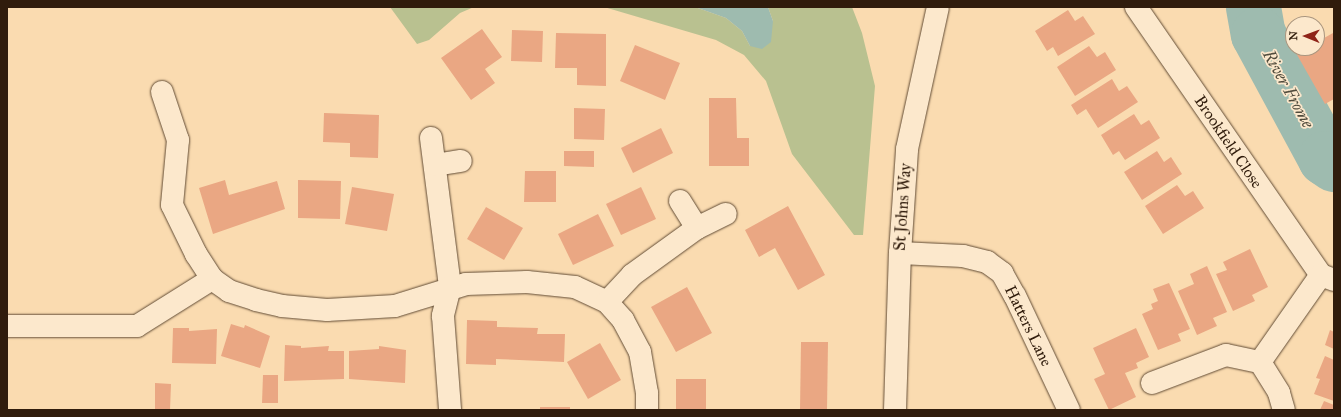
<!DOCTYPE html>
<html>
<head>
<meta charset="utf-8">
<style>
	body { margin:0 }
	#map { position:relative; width:1341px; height:417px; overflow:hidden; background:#fadbb0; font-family:"IM FELL Great Primer",serif }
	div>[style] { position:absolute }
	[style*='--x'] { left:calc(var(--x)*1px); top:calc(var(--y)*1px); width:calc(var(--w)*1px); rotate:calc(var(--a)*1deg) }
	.green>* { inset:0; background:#b9c190 }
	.water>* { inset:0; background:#9ebbaf }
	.river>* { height:55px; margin:-27.5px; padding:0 27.5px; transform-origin:27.5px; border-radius:27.5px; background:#9ebbaf }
	.building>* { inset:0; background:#eaa783 }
	.roads { filter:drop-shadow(0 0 1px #624c35) drop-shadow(0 0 1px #624c35) }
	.minor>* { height:22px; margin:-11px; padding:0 11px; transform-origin:11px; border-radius:11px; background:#fce8cc }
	span { translate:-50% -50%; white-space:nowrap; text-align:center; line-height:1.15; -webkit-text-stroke:3.5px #fce8cc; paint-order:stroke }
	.street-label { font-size:16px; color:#301c0c }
	.water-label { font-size:17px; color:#514c3d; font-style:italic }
	.frame { position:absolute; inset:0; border:8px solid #301c0c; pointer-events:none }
	.north { position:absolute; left:1285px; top:16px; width:40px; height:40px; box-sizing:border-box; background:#fce8cc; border:1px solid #aa967f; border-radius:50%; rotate:271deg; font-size:11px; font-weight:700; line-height:16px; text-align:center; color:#301c0c }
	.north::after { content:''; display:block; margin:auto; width:14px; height:18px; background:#8f2418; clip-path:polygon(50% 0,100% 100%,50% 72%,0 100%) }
</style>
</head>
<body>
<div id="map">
	<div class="green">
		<div style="clip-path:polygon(390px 7px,474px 7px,460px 13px,429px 40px,417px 44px)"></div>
		<div style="clip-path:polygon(604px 7px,695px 7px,726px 18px,742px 31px,750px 46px,773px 21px,768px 7px,852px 7px,862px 33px,875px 86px,863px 235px,854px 235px,792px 154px,766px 81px,744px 55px,716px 40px)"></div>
	</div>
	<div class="water">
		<div style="clip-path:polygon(695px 7px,768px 7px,773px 21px,771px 42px,762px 49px,750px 46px,742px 31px,726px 18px)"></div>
	</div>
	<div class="river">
		<div style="--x:1253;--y:7;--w:27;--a:80"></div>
		<div style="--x:1258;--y:34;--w:141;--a:61.6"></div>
		<div style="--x:1325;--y:158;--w:11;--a:34"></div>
	</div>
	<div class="building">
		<div style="clip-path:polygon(1068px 10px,1075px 21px,1083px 16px,1095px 34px,1058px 56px,1053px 47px,1047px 51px,1035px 31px)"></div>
		<div style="clip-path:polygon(482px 29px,502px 57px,485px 69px,495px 83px,471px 100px,441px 58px)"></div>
		<div style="clip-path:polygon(512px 30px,543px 31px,542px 62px,511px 61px)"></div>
		<div style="clip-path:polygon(556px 33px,606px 34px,606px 86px,577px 85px,577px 68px,555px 68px)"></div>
		<div style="clip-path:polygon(1333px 33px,1334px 99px,1325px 104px,1296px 53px,1306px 48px,1317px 48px,1317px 42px)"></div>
		<div style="clip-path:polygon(635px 45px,680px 63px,665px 100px,620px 81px)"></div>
		<div style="clip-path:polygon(1089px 46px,1097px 57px,1105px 52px,1116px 70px,1075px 96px,1057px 67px)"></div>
		<div style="clip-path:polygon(1112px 79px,1119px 91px,1127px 86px,1138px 102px,1098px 128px,1086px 109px,1077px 115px,1071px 105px)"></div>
		<div style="clip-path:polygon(709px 98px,736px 98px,737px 138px,749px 138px,749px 166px,709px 166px)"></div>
		<div style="clip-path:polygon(574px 108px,605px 109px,604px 140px,574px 139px)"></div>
		<div style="clip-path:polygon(324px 113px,379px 115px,378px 158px,350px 157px,350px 143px,323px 142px)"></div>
		<div style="clip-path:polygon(1134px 114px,1141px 125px,1149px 120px,1160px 138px,1125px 160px,1119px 151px,1113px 155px,1101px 135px)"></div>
		<div style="clip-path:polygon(661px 128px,673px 153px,633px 173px,621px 148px)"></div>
		<div style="clip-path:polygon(564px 151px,594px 151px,594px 167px,564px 166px)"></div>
		<div style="clip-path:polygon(1157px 151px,1164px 162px,1171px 157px,1182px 174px,1142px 200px,1124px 172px)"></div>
		<div style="clip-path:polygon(525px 171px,556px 171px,556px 202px,524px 202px)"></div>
		<div style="clip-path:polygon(225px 180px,229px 195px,277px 181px,285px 209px,213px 234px,199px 188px)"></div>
		<div style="clip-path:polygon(298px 180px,341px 181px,340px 219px,298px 218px)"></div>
		<div style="clip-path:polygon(1177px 185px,1185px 196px,1193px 191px,1204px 208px,1163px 234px,1145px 206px)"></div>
		<div style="clip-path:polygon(352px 187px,394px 194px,387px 231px,345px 224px)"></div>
		<div style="clip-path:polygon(641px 187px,656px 219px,621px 235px,606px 204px)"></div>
		<div style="clip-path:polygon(788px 206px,825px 275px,798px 290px,775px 248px,759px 257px,745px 230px)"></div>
		<div style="clip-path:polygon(486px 207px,523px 228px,504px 260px,467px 239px)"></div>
		<div style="clip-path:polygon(598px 214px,614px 246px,573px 265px,558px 234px)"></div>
		<div style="clip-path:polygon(1250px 249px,1268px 287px,1252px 295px,1255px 301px,1233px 311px,1216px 274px,1227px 270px,1223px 262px)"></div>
		<div style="clip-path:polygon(1207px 266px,1227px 312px,1213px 318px,1217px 326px,1197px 335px,1178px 291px,1194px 284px,1190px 274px)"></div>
		<div style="clip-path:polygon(1169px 283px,1190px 329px,1178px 334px,1181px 341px,1158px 350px,1142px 314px,1153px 309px,1151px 304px,1158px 301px,1153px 289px)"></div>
		<div style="clip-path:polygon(687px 287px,712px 333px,676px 352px,651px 307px)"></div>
		<div style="clip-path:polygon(467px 320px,497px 321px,497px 327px,538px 328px,537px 334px,565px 334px,564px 362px,496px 359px,496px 365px,466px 364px)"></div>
		<div style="clip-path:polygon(231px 324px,244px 328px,245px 325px,270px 336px,260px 368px,221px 356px)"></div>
		<div style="clip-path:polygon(173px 328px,189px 328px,189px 331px,217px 329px,216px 364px,172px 363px)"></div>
		<div style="clip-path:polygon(1136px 328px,1149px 357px,1136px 363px,1138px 368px,1125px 373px,1136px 397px,1109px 410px,1094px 379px,1105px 374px,1093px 348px)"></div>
		<div style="clip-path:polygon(1330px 330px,1334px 332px,1334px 349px,1325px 345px)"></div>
		<div style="clip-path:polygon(801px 342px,828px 342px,827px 410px,800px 410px)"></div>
		<div style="clip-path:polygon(600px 343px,621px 380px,588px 399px,567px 362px)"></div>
		<div style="clip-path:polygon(285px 345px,301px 346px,301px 348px,329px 346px,328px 351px,344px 351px,344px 379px,284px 381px)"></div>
		<div style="clip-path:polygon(379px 346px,406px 350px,405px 383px,349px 379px,349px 351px,379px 349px)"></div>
		<div style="clip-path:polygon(1325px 356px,1334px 360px,1334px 401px,1314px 394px,1320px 379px,1316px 378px)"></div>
		<div style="clip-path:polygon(263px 375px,278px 375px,278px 403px,262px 403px)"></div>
		<div style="clip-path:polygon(676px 379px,706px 379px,706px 410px,676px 410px)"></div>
		<div style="clip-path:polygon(155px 383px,171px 384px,170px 410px,155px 410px)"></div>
		<div style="clip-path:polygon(1324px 401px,1334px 405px,1334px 410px,1320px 410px)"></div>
		<div style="clip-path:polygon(540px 407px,570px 407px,570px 410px,540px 410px)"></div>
	</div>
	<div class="roads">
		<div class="minor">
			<div style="--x:1136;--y:7;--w:326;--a:55.4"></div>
			<div style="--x:1321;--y:275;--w:14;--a:21"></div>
			<div style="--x:162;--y:92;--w:51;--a:71.6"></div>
			<div style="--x:178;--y:140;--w:65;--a:95.3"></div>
			<div style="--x:172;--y:205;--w:55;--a:63.9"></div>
			<div style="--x:196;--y:254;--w:30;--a:57"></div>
			<div style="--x:212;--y:279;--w:21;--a:35"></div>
			<div style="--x:229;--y:291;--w:28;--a:18"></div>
			<div style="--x:256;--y:300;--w:27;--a:13"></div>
			<div style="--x:282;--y:306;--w:45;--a:5.1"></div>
			<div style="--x:327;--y:310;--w:68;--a:-3.4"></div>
			<div style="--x:395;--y:306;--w:74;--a:-17.2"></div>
			<div style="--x:466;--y:284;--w:61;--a:-1.9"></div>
			<div style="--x:527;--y:282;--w:48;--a:5.9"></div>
			<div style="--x:575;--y:287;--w:35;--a:25"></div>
			<div style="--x:607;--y:302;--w:24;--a:48"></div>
			<div style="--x:623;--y:320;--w:36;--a:62"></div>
			<div style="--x:640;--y:352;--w:42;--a:80.3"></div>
			<div style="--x:647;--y:393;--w:17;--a:90"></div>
			<div style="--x:431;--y:138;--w:150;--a:82.7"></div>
			<div style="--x:450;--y:287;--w:30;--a:104"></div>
			<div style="--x:443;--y:316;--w:94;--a:85.7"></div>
			<div style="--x:435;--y:165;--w:26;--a:-9"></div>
			<div style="--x:680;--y:201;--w:32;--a:58"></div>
			<div style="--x:900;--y:253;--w:63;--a:2.7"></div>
			<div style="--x:963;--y:256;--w:25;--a:14"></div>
			<div style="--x:987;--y:262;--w:19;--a:36"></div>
			<div style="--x:1002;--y:273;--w:26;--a:61"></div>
			<div style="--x:1015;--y:296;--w:126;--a:64.7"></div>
			<div style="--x:607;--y:302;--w:37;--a:-47"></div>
			<div style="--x:632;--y:275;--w:80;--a:-35.9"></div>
			<div style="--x:697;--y:228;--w:32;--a:-26"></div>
			<div style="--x:7;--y:326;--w:130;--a:0"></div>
			<div style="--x:137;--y:326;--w:89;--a:-32.1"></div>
			<div style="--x:1260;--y:362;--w:106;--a:-55"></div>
			<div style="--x:1152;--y:383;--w:79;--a:-20.7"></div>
			<div style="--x:1226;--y:355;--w:35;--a:12"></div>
			<div style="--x:1260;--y:362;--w:36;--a:58"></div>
			<div style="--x:1279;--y:393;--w:18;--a:74"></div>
			<div style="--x:895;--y:410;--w:157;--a:-88.2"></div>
			<div style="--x:900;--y:253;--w:104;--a:-86.1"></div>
			<div style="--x:907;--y:149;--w:145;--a:-77.7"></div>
		</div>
	</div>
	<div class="street-label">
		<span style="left:1228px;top:142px;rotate:56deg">Brookfield Close</span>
		<span style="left:903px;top:207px;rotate:-86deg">St Johns Way</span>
		<span style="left:1028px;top:326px;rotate:64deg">Hatters Lane</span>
	</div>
	<div class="water-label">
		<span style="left:1288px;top:89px;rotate:61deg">River Frome</span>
	</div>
	<div class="frame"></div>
	<div class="north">N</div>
</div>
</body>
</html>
